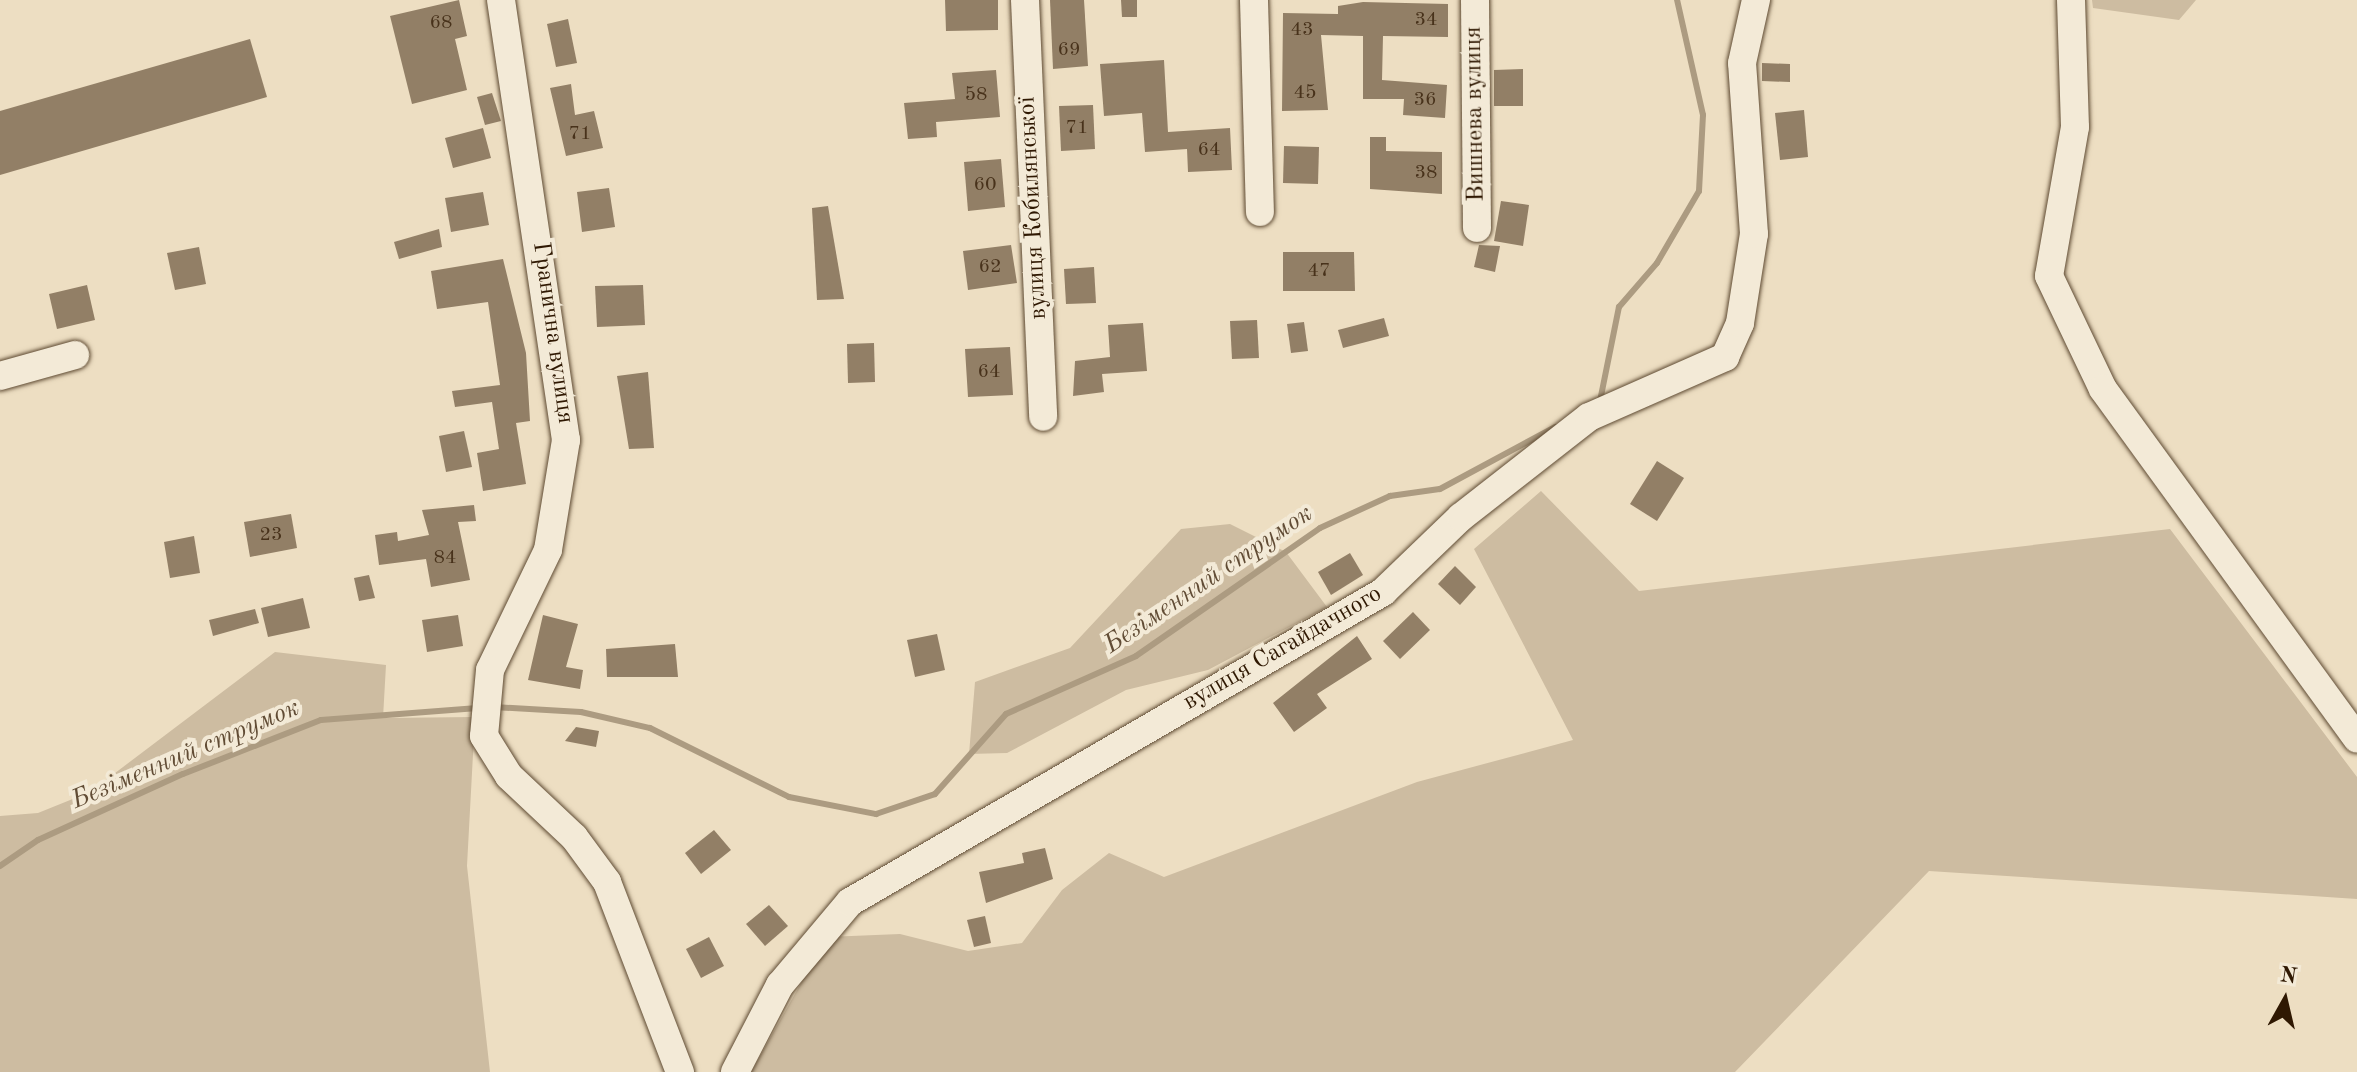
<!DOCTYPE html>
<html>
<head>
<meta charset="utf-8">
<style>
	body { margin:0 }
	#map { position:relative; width:2357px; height:1072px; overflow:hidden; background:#eddec2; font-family:"Old Standard TT",serif }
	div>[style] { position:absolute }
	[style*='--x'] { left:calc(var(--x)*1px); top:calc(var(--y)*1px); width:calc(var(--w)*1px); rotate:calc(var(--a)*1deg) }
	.green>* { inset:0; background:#cdbca1 }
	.stream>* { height:6px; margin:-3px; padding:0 3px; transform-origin:3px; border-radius:3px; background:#ac9b81 }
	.building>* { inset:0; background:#927f66 }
	.roads { filter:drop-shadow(0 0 2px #5e4a32) drop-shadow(0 0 2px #5e4a32) }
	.minor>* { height:28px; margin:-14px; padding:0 14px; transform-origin:14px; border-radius:14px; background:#f3ead7 }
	span { translate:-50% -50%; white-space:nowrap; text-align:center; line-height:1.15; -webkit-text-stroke:8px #f3ead7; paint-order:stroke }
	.number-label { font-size:20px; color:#48321b }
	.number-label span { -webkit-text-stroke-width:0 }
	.street-label { font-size:24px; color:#2f1802 }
	.water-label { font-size:26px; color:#614c35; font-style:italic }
	.north { position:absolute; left:2245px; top:960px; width:80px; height:80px; -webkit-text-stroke:6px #f3ead7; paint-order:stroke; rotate:8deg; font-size:22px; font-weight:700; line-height:32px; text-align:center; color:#2f1802 }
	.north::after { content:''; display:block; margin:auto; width:28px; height:36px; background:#2f1802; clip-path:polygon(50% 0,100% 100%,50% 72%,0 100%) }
</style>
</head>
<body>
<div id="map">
	<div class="green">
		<div style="clip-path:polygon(2092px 0,2196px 0,2179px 20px,2093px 8px)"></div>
		<div style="clip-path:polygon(1541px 491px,1639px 591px,2170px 529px,2357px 777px,2357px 899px,1929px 871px,1735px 1072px,751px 1072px,827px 937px,900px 934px,968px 951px,1022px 943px,1062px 890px,1109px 853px,1164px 877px,1417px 782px,1573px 740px,1474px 549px)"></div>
		<div style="clip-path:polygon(1230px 524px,1286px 552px,1327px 607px,1208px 670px,1126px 690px,1007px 753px,969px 754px,975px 682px,1070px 648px,1181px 529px)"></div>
		<div style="clip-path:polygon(275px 652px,386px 665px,383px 718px,475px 717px,467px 866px,490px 1072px,0 1072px,0 816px,38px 813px,90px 792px)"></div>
	</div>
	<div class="stream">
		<div style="--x:1600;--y:401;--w:96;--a:-78.6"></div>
		<div style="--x:1619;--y:307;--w:58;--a:-49.2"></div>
		<div style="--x:1657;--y:263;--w:83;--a:-59.7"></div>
		<div style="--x:1699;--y:191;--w:76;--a:-87"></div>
		<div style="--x:1703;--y:115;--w:118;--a:-102.7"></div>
		<div style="--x:494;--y:707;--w:87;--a:3.3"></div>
		<div style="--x:581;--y:712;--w:71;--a:13.1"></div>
		<div style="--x:650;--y:728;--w:155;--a:26.4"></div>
		<div style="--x:789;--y:797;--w:89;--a:11.1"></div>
		<div style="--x:876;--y:814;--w:62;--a:-18.7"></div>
		<div style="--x:935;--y:794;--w:107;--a:-48.4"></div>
		<div style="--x:1006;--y:714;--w:142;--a:-24"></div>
		<div style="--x:1136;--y:656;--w:224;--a:-34.8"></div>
		<div style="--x:1320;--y:528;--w:77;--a:-24.6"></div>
		<div style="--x:1390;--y:496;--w:50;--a:-8"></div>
		<div style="--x:1440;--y:489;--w:131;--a:-28.3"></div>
		<div style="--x:0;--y:866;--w:46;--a:-34.4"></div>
		<div style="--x:38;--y:840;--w:159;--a:-24.5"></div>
		<div style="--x:183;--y:774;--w:148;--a:-21.4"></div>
		<div style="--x:321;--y:720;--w:157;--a:-4.4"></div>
	</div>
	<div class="building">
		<div style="clip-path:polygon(459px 0,467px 36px,455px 39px,467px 90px,412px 104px,390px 16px)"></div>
		<div style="clip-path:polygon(945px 0,998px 0,998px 30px,946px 31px)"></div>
		<div style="clip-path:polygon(1050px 0,1084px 0,1088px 66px,1053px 69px)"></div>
		<div style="clip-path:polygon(1121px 0,1137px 0,1137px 17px,1122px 17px)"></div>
		<div style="clip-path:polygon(1363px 2px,1448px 4px,1448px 37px,1383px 36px,1382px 80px,1447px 85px,1445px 118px,1403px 115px,1404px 99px,1363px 99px,1363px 36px,1321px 35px,1328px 110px,1282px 111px,1283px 13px,1338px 14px,1338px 6px)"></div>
		<div style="clip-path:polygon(568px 19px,577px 63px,556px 67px,547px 24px)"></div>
		<div style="clip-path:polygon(250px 39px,267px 97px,0 175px,0 111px)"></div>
		<div style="clip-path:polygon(1164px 60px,1168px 132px,1230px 128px,1232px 170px,1188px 172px,1187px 149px,1145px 152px,1142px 113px,1104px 116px,1100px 64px)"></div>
		<div style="clip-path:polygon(1762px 63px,1790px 64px,1790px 82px,1762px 81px)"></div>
		<div style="clip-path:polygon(1523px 69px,1523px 106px,1494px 106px,1494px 70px)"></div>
		<div style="clip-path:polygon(996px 70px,1000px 117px,936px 122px,937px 137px,908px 139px,904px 103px,955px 99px,952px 73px)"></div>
		<div style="clip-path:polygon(571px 84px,575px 115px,594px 111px,603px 148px,566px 156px,550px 88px)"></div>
		<div style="clip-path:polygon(492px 93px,501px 121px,485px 125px,477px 97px)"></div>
		<div style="clip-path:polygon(1093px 105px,1095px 149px,1061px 151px,1059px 106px)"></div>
		<div style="clip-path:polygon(1804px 110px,1808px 157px,1780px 160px,1775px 113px)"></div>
		<div style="clip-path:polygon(483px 128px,491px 158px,453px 168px,445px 138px)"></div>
		<div style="clip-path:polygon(1370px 137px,1386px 137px,1386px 151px,1442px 152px,1442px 194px,1370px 189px)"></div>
		<div style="clip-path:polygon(1284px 146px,1319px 147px,1318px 184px,1283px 183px)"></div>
		<div style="clip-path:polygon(1001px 159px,1005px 207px,968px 211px,964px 162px)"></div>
		<div style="clip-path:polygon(609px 188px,615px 227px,582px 232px,577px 192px)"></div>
		<div style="clip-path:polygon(483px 192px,489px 225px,451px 232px,445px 198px)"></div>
		<div style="clip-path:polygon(1501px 201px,1529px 205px,1523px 246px,1494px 241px)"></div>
		<div style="clip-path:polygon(828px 206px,844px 299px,817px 300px,812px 208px)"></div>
		<div style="clip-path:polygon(439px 229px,442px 247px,399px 259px,394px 242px)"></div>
		<div style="clip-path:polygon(1011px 245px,1017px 283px,968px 290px,963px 251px)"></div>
		<div style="clip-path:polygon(1479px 245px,1500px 246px,1495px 272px,1474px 267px)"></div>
		<div style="clip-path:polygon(199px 247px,206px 284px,175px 290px,167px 253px)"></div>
		<div style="clip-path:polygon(1283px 252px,1354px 252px,1355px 291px,1283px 291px)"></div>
		<div style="clip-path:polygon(503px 259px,526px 353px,530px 421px,516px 423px,526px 484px,483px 491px,477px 453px,499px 449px,492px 402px,455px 407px,452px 391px,500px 385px,488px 302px,437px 309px,431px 271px)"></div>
		<div style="clip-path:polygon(1094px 267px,1096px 303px,1066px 304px,1064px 269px)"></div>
		<div style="clip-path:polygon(87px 285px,95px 320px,57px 329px,49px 294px)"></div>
		<div style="clip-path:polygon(643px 285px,645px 325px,597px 327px,595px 286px)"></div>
		<div style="clip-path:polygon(1384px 318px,1389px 336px,1343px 348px,1338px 330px)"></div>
		<div style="clip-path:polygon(1257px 320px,1259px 358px,1232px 359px,1230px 321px)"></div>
		<div style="clip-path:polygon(1304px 322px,1308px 351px,1291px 353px,1287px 324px)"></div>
		<div style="clip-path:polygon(1143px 323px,1147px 371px,1102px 374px,1104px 392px,1073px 396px,1075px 361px,1110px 357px,1108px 325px)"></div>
		<div style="clip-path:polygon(874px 343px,875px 382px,848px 383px,847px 344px)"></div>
		<div style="clip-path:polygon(1010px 347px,1013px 395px,968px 397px,965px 349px)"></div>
		<div style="clip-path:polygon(648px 372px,654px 448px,629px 449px,617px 376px)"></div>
		<div style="clip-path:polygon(464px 431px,472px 467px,446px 472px,439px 436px)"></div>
		<div style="clip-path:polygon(1657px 461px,1684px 478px,1657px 521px,1630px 504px)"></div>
		<div style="clip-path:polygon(474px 505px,476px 521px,458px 522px,470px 580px,431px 587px,426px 559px,379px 565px,375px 535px,397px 532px,398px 541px,429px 535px,422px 510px)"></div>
		<div style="clip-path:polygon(291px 514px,297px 548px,250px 557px,244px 522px)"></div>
		<div style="clip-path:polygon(194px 536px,200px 573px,170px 578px,164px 542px)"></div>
		<div style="clip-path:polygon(1350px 553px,1363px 575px,1331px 595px,1318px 572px)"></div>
		<div style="clip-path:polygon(1455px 566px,1476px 587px,1460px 605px,1438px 584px)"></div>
		<div style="clip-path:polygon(369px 575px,375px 598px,359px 601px,354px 578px)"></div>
		<div style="clip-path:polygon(303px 598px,310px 628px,268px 637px,261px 608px)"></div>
		<div style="clip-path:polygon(255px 609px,259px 623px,213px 636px,209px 620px)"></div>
		<div style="clip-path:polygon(1413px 612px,1430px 630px,1400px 659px,1383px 641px)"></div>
		<div style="clip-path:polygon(458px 615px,463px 646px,427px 652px,422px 620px)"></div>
		<div style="clip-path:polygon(543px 615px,578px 624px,566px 667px,583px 670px,580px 689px,528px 680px)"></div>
		<div style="clip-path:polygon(937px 634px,945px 670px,915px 677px,907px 640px)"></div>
		<div style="clip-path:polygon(1357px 636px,1372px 659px,1317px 694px,1327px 708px,1294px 732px,1273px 703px)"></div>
		<div style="clip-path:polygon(675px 644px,678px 677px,607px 677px,606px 649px)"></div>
		<div style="clip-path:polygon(576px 727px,599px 731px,596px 747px,565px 741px)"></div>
		<div style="clip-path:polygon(714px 830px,731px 850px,701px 874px,685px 853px)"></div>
		<div style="clip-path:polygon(1045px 848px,1053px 879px,986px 903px,979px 872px,1024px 863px,1022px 853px)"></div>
		<div style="clip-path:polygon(769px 905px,788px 926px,765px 946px,746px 924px)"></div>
		<div style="clip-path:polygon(985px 916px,991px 943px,974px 947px,967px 920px)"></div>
		<div style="clip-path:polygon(709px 937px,724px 966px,701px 978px,686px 949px)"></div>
	</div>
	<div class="roads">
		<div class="minor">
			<div style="--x:501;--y:0;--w:445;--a:81.6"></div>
			<div style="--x:566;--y:440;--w:111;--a:99.3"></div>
			<div style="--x:548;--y:550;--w:133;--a:115.8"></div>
			<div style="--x:490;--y:670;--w:66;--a:95.2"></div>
			<div style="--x:484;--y:736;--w:47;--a:58"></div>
			<div style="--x:509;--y:776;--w:89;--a:43.2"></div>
			<div style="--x:574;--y:837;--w:56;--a:53.7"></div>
			<div style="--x:607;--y:882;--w:204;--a:69"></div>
			<div style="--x:1025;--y:0;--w:417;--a:87.5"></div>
			<div style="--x:1254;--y:0;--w:212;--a:88.4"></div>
			<div style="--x:1475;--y:0;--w:228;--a:89.5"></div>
			<div style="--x:2071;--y:0;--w:127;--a:88.2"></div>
			<div style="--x:2075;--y:127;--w:151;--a:99.9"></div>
			<div style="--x:2049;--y:276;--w:125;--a:64.5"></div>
			<div style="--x:2103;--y:389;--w:432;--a:54"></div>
			<div style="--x:0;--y:376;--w:78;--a:-15.6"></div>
			<div style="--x:735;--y:1072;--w:98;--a:-62.7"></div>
			<div style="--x:780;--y:985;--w:109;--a:-49.9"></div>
			<div style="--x:850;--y:902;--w:617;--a:-30.18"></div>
			<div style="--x:1383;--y:592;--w:108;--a:-43.9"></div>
			<div style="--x:1461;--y:517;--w:162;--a:-38"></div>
			<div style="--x:1589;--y:417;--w:149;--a:-23.8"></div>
			<div style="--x:1725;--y:357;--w:37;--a:-66"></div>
			<div style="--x:1740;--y:323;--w:90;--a:-81.1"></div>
			<div style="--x:1754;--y:234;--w:171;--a:-94"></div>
			<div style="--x:1742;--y:63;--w:65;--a:-77.5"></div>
		</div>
	</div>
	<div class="number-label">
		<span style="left:1426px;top:20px">34</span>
		<span style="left:441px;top:23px">68</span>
		<span style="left:1302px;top:30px">43</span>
		<span style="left:1069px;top:50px">69</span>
		<span style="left:1305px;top:93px">45</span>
		<span style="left:976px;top:95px">58</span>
		<span style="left:1425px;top:100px">36</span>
		<span style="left:1077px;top:128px">71</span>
		<span style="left:580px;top:134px">71</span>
		<span style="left:1209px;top:150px">64</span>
		<span style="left:1426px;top:173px">38</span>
		<span style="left:985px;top:185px">60</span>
		<span style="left:990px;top:267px">62</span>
		<span style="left:1319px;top:271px">47</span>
		<span style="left:989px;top:372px">64</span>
		<span style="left:271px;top:535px">23</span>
		<span style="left:445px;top:558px">84</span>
	</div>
	<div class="street-label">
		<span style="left:1476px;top:114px;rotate:-91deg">Вишнева вулиця</span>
		<span style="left:1034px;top:208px;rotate:-93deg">вулиця Кобилянської</span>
		<span style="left:552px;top:333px;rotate:82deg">Гранична вулиця</span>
		<span style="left:1283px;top:649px;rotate:-30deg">вулиця Сагайдачного</span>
	</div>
	<div class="water-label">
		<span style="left:1209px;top:580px;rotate:-34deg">Безіменний струмок</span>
		<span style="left:186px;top:755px;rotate:-23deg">Безіменний струмок</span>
	</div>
	<div class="north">N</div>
</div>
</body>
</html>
